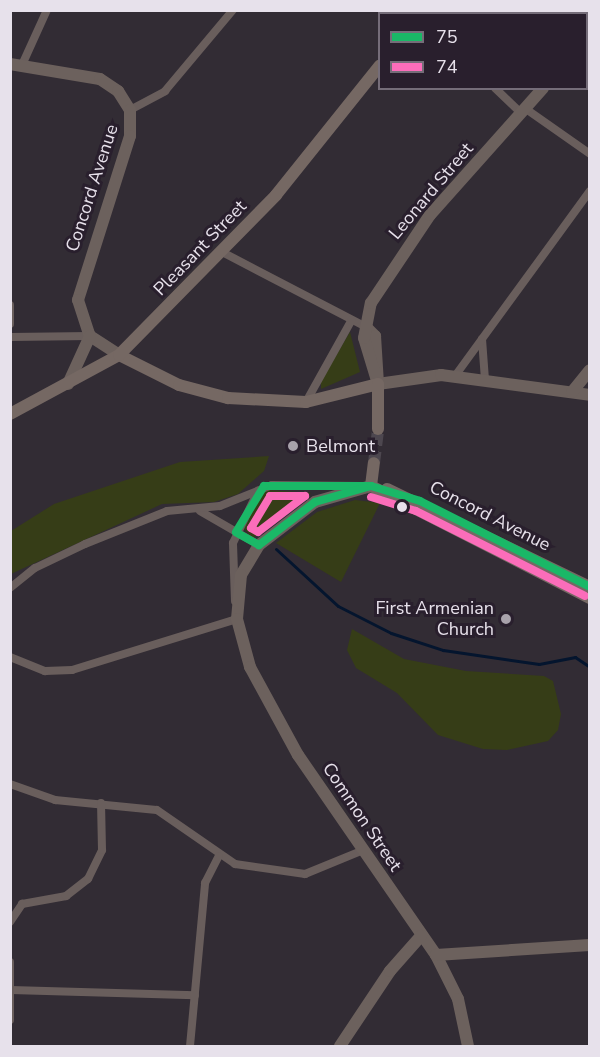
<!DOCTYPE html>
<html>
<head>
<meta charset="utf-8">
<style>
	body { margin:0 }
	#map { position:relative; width:600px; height:1057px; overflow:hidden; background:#322c34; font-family:"Nunito Sans",sans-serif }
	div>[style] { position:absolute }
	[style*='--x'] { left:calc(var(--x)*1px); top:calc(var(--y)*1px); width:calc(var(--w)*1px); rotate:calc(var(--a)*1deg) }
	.green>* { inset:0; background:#363d17 }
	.stream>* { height:3px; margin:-1.5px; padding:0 1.5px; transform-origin:1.5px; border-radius:1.5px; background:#04152e }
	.primary-tunnel>* { height:12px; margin-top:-6px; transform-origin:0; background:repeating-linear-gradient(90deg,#4d474f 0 12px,transparent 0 18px) }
	.street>* { height:8px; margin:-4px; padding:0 4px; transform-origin:4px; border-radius:4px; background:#695e5c }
	.secondary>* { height:12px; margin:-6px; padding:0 6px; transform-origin:6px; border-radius:6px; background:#6c615d }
	.primary>* { height:12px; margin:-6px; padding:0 6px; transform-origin:6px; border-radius:6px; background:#756863 }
	.bus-1>* { height:8px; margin:-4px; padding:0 4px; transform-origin:4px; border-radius:4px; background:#1ab867 }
	.bus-2>* { height:8px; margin:-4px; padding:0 4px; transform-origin:4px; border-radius:4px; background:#fb6dba }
	.dots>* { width:16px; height:16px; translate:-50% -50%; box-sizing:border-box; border:3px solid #291f2d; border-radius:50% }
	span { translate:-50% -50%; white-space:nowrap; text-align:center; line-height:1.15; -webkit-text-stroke:6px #291f2d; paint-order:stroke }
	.street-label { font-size:18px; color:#e7e1eb }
	.poi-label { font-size:18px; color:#e7e1eb }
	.left { translate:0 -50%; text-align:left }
	.right { translate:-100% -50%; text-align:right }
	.frame { position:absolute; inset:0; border:12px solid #e7e1eb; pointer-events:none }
	.legend { position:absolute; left:378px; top:12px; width:210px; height:78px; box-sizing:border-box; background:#291f2d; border:2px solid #756d79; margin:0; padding:8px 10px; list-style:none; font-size:18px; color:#e7e1eb }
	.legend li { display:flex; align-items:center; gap:12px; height:30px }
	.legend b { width:30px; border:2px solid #756d79 }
</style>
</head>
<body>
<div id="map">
	<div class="green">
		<div style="clip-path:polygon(350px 332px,360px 372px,321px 389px,321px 381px)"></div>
		<div style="clip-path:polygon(269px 456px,264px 471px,238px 494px,214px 502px,162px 504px,11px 574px,11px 531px,54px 504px,180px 462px)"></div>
		<div style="clip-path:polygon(268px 490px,311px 493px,253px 538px,244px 529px,258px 497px)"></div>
		<div style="clip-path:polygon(355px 500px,380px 503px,341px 582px,276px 543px,317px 512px)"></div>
		<div style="clip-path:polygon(352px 629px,404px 659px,466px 671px,544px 676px,553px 681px,561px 714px,558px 730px,548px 741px,507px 750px,483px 749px,438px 735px,397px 693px,356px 668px,347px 650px)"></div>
	</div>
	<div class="stream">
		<div style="--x:276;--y:549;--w:84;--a:42.6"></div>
		<div style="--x:338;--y:606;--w:59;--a:27"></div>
		<div style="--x:391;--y:633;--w:55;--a:18.1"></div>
		<div style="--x:443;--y:650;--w:97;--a:8.3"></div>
		<div style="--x:539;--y:664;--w:37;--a:-11"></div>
		<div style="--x:575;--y:657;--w:18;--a:34"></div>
	</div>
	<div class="primary-tunnel">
		<div style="--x:374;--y:463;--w:34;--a:-83"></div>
	</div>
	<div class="street">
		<div style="--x:22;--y:65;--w:60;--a:-65.6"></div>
		<div style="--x:495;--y:88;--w:37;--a:44"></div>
		<div style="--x:526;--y:109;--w:78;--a:35.1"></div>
		<div style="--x:130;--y:110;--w:40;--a:-28"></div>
		<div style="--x:165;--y:91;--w:106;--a:-50"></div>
		<div style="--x:222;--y:252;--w:162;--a:27.5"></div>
		<div style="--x:10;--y:305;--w:19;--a:90"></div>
		<div style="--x:10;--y:337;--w:80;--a:-0.7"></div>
		<div style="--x:482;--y:339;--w:41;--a:85.8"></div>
		<div style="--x:455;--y:376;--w:229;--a:-53.9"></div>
		<div style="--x:306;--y:402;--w:93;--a:-60.9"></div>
		<div style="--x:200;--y:511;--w:68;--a:30"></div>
		<div style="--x:10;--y:588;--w:32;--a:-39"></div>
		<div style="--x:35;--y:568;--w:55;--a:-25.6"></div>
		<div style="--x:85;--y:544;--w:88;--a:-21.9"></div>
		<div style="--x:167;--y:511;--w:53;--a:-5.4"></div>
		<div style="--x:220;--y:506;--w:56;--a:-22"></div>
		<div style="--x:272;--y:485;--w:89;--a:0.6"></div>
		<div style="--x:235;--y:601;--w:58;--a:-92"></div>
		<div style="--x:233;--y:543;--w:58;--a:-64.3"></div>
		<div style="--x:10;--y:657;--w:38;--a:22"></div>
		<div style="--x:45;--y:671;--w:27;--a:-2"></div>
		<div style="--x:72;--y:670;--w:173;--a:-17.2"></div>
		<div style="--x:10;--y:784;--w:48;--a:19.6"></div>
		<div style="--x:55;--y:800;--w:102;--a:5.6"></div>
		<div style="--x:157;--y:810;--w:95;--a:34.7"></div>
		<div style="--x:235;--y:864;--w:71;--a:8.1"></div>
		<div style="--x:305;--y:874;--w:61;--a:-22.3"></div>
		<div style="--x:10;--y:922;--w:22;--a:-56"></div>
		<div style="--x:22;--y:904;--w:45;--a:-10.3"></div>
		<div style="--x:66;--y:896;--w:28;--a:-38"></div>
		<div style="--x:88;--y:879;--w:32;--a:-64"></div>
		<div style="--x:102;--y:850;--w:47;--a:-91.2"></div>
		<div style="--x:10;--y:962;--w:58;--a:90"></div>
		<div style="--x:11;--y:990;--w:184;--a:1.6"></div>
		<div style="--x:190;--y:1046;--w:164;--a:-84.7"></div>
		<div style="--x:205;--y:883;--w:30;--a:-63"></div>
	</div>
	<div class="secondary">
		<div style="--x:580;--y:14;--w:4;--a:-90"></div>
		<div style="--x:10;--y:64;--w:91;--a:9.5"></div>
		<div style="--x:100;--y:79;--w:22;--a:34"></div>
		<div style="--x:118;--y:91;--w:22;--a:58"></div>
		<div style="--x:130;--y:110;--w:26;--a:90"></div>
		<div style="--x:130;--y:136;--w:172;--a:107.6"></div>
		<div style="--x:78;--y:300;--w:38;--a:72"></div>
		<div style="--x:90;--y:336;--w:35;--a:33"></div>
		<div style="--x:366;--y:327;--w:13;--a:45"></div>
		<div style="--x:375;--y:336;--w:48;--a:86.4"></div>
		<div style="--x:68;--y:384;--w:53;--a:-65.4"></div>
		<div style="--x:378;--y:384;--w:48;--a:-106.9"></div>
		<div style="--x:364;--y:338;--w:36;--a:-79"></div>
		<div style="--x:371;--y:303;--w:106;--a:-56.2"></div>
		<div style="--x:430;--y:215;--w:170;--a:-48.3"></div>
		<div style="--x:378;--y:384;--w:64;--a:-8.1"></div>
		<div style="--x:441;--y:375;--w:150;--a:7.6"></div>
		<div style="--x:572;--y:392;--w:28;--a:-51"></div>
		<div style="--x:371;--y:486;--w:58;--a:164.1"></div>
		<div style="--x:315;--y:502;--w:71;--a:142.5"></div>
		<div style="--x:259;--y:545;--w:35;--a:121"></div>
		<div style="--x:241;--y:575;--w:44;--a:95.2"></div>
		<div style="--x:237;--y:619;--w:50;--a:74.8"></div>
		<div style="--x:250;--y:667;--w:100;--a:61.4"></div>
		<div style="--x:298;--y:755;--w:243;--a:55.4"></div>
		<div style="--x:436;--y:955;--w:49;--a:63.4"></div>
		<div style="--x:458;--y:999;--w:48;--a:78"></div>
		<div style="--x:436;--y:955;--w:154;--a:-3.7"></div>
		<div style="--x:340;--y:1046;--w:90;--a:-56.3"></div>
		<div style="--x:390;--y:971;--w:47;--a:-48.5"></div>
	</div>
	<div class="primary">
		<div style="--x:423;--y:14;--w:5;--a:-53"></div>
		<div style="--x:119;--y:355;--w:67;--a:26.6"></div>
		<div style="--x:179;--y:385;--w:51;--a:14.9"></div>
		<div style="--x:228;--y:398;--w:78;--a:2.9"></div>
		<div style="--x:306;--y:402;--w:74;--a:-14"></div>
		<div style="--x:378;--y:384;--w:45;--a:90"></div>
		<div style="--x:10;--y:414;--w:124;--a:-28.4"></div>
		<div style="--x:119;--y:355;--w:224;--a:-45.5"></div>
		<div style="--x:276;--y:195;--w:166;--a:-51.3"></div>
		<div style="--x:371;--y:486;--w:246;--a:27.1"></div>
		<div style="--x:371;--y:486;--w:23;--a:-83"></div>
		<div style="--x:387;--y:489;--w:225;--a:25.8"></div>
	</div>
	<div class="bus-1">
		<div style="--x:264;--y:486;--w:107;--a:0"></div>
		<div style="--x:371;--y:486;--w:58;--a:164.1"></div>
		<div style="--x:315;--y:502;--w:71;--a:142.5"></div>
		<div style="--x:259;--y:545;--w:26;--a:-151"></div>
		<div style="--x:236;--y:532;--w:54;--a:-58.7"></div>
		<div style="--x:371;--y:486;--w:51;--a:17"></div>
		<div style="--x:420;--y:501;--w:191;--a:26.8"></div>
	</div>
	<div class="bus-2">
		<div style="--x:270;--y:496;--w:35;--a:0"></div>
		<div style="--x:305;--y:496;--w:59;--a:142.5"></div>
		<div style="--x:258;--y:532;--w:8;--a:-150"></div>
		<div style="--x:251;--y:528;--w:37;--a:-59"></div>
		<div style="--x:371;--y:497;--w:47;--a:17.3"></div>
		<div style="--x:416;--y:511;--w:189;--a:26.7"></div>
	</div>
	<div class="dots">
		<div style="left:293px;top:446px;background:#a8a2ab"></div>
		<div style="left:402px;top:507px;background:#e7e1eb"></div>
		<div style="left:506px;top:619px;background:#a8a2ab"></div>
	</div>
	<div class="street-label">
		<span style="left:92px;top:188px;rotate:-72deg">Concord Avenue</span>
		<span style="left:431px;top:191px;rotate:-50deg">Leonard Street</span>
		<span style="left:200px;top:248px;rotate:-46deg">Pleasant Street</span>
		<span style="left:490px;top:516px;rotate:27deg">Concord Avenue</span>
		<span style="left:362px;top:817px;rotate:56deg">Common Street</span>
	</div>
	<div class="poi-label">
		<span class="left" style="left:306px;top:446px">Belmont</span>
		<span class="right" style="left:494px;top:619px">First Armenian<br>Church</span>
	</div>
	<div class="frame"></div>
	<ul class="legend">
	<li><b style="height:8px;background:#1ab867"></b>75</li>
	<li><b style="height:8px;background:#fb6dba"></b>74</li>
	</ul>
</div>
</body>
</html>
